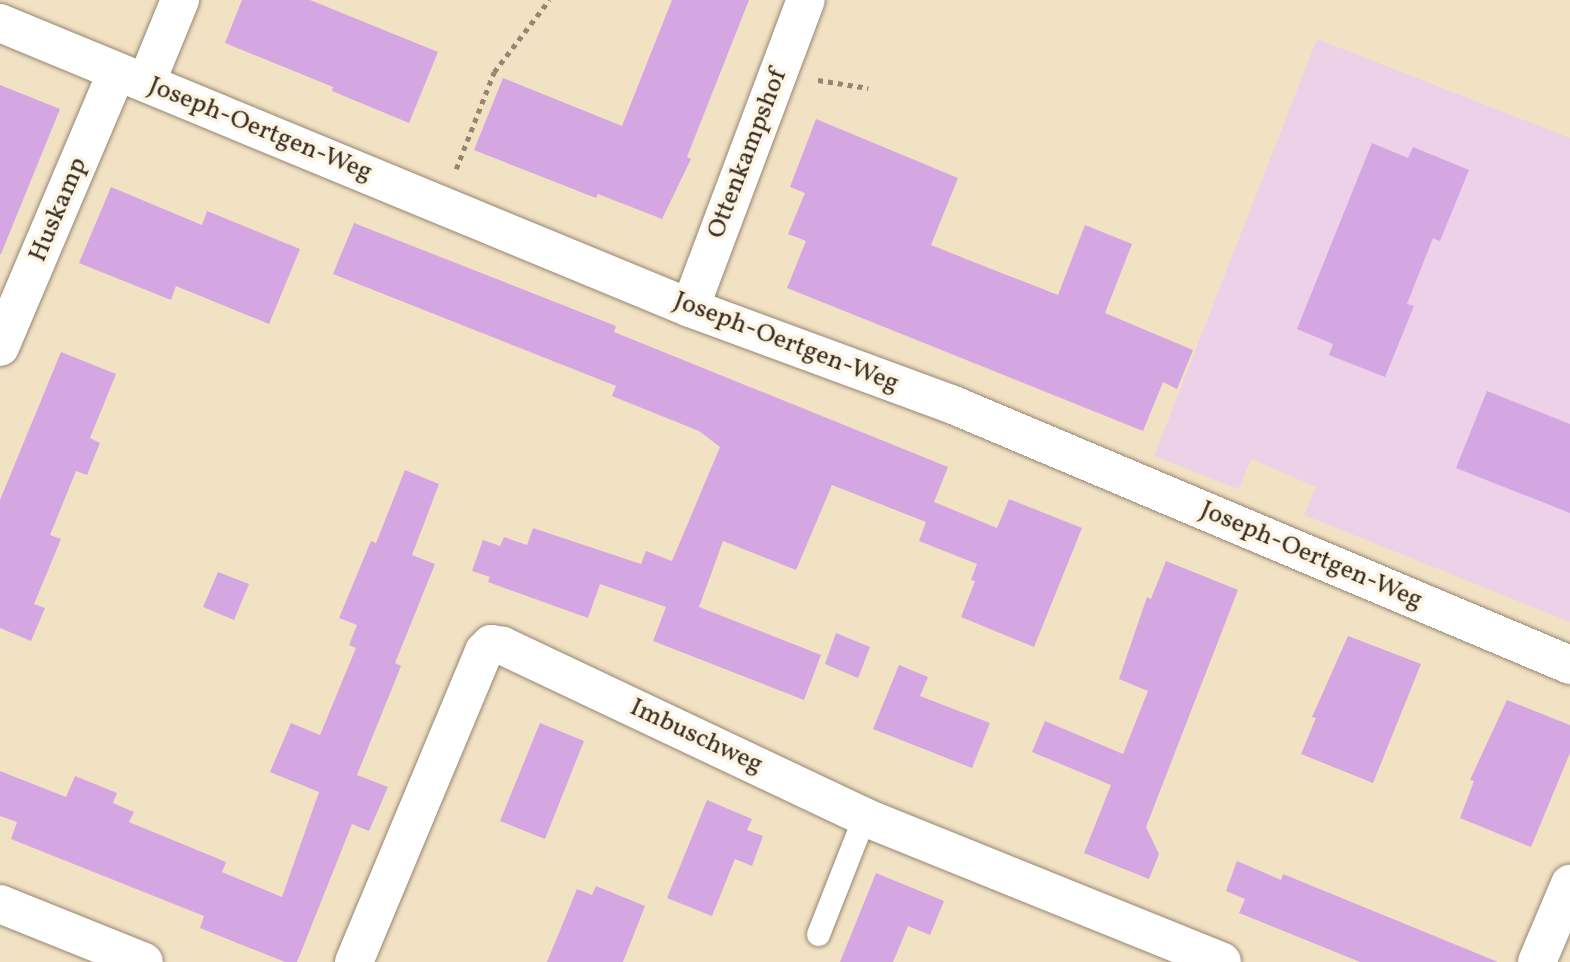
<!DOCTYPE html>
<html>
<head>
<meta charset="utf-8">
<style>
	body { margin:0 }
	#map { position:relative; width:1570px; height:962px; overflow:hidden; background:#f2e2c4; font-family:Vollkorn,serif }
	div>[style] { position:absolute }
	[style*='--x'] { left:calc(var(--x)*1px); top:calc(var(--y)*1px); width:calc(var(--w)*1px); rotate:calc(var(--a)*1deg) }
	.built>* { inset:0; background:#edd1e9 }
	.building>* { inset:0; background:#d4a6e2 }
	.path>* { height:4.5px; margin-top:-2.25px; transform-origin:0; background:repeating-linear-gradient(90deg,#968671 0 5px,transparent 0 10px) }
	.roads { filter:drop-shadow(0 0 2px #968671) drop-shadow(0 0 2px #968671) }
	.lane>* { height:23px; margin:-11.5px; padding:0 11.5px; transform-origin:11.5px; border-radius:11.5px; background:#fff }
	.street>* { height:38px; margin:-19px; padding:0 19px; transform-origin:19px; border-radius:19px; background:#fff }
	span { translate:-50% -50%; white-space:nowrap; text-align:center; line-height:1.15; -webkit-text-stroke:7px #fcf5e5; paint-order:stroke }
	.street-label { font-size:26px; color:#3b2a1e }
</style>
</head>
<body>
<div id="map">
	<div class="built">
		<div style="clip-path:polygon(1317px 39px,1570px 138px,1570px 622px,1304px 515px,1316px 487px,1251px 459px,1239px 489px,1154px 456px)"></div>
	</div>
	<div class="building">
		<div style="clip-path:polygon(242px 0,310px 0,438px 52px,409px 123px,332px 91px,333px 87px,225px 43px)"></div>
		<div style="clip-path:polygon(672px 0,749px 0,687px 157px,691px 159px,662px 219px,598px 194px,596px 198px,474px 150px,503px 78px,622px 126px)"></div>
		<div style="clip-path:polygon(0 85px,60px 109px,1px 254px,0 254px)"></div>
		<div style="clip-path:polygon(816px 119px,958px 178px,931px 245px,976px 263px,1058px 295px,1085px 225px,1132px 244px,1105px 313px,1193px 350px,1177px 389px,1163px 382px,1143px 431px,787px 288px,806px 241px,788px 234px,805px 193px,790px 187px)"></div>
		<div style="clip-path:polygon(1372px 143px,1408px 158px,1413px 147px,1469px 170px,1440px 241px,1433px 238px,1407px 304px,1414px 306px,1385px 377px,1329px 355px,1333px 344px,1297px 329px)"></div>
		<div style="clip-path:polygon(111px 187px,202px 225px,207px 211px,300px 249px,269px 324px,176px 286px,171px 300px,79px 263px)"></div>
		<div style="clip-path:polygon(354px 223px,616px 326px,614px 332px,948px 467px,934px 502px,997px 528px,1009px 499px,1082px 528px,1034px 647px,961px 617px,975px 581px,971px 580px,977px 564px,919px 541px,926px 522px,832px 485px,796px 570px,723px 541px,699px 607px,821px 655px,804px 700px,653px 641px,666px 607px,600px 584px,588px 618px,488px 582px,490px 577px,472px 571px,483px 540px,500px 546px,504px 537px,527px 545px,533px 528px,641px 564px,646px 551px,672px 561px,720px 447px,699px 431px,612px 396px,616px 386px,333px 274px)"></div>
		<div style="clip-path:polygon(61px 352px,116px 374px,90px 438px,100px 443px,87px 475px,76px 471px,50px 535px,61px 539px,34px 604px,45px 608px,31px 641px,0 628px,0 500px)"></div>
		<div style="clip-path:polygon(1487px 391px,1570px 424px,1570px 513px,1456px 468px)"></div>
		<div style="clip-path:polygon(405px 470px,439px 484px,412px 555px,435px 564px,395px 663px,401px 666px,357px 775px,388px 787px,369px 831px,352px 824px,297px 962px,285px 962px,200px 928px,204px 916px,11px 839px,17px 822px,0 816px,0 771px,66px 797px,75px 776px,117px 793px,113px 803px,134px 812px,129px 822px,226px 862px,222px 872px,282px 897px,319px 792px,270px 772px,291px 723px,320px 735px,356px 648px,349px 645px,357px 625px,339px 618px,371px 541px,376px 543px)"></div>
		<div style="clip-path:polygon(1166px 561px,1238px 590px,1146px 827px,1159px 854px,1149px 879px,1084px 853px,1111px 785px,1032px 752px,1045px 721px,1123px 754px,1148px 691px,1119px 679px,1147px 597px,1151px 599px)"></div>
		<div style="clip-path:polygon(218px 572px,249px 584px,234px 620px,203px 607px)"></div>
		<div style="clip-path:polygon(836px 633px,870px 647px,858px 678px,825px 664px)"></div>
		<div style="clip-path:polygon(1348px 636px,1421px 664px,1373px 783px,1301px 754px,1316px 718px,1312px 717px)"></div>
		<div style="clip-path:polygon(899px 665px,928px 677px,920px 696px,990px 723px,972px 768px,873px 729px)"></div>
		<div style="clip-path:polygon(1507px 700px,1570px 725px,1570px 753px,1531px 847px,1460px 818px,1474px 781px,1470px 780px)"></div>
		<div style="clip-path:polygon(540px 723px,584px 741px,545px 839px,500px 821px)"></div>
		<div style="clip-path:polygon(707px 800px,752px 819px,747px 830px,763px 836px,752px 866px,735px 859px,712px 916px,667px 898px)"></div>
		<div style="clip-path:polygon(1237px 861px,1281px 880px,1283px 874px,1498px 962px,1360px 962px,1239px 913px,1245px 899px,1226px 891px)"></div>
		<div style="clip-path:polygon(876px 873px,944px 901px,930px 935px,908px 926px,893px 962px,840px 962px)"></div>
		<div style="clip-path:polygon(596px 886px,645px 906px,623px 962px,547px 962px,577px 889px,592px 895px)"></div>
	</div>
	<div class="path">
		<div style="--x:818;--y:80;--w:51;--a:9.1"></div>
		<div style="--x:456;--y:169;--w:104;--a:-68.6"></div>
		<div style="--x:494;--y:72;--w:91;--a:-52.6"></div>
	</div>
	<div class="roads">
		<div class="lane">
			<div style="--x:818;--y:934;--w:126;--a:-68.5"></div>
		</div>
		<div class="street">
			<div style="--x:0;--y:23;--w:747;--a:22.44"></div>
			<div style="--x:690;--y:308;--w:278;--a:20.2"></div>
			<div style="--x:951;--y:404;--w:672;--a:22.86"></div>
			<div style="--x:146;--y:83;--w:90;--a:-67.7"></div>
			<div style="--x:690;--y:308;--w:329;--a:-69.4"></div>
			<div style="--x:0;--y:347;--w:299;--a:-67"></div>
			<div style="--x:0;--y:904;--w:155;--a:21.9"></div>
			<div style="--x:354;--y:962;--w:337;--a:-67.3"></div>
			<div style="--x:484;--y:651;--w:10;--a:-45"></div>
			<div style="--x:491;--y:644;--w:12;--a:9"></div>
			<div style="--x:503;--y:646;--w:399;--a:25.3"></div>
			<div style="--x:864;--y:817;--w:386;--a:22"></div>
			<div style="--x:1537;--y:962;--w:85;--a:-67.1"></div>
		</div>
	</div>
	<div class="street-label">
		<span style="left:260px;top:130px;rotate:22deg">Joseph-Oertgen-Weg</span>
		<span style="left:748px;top:154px;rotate:-69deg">Ottenkampshof</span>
		<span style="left:59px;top:210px;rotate:-67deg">Huskamp</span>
		<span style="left:786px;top:343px;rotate:21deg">Joseph-Oertgen-Weg</span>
		<span style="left:1311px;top:556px;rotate:23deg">Joseph-Oertgen-Weg</span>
		<span style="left:696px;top:737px;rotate:25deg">Imbuschweg</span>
	</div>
</div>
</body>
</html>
